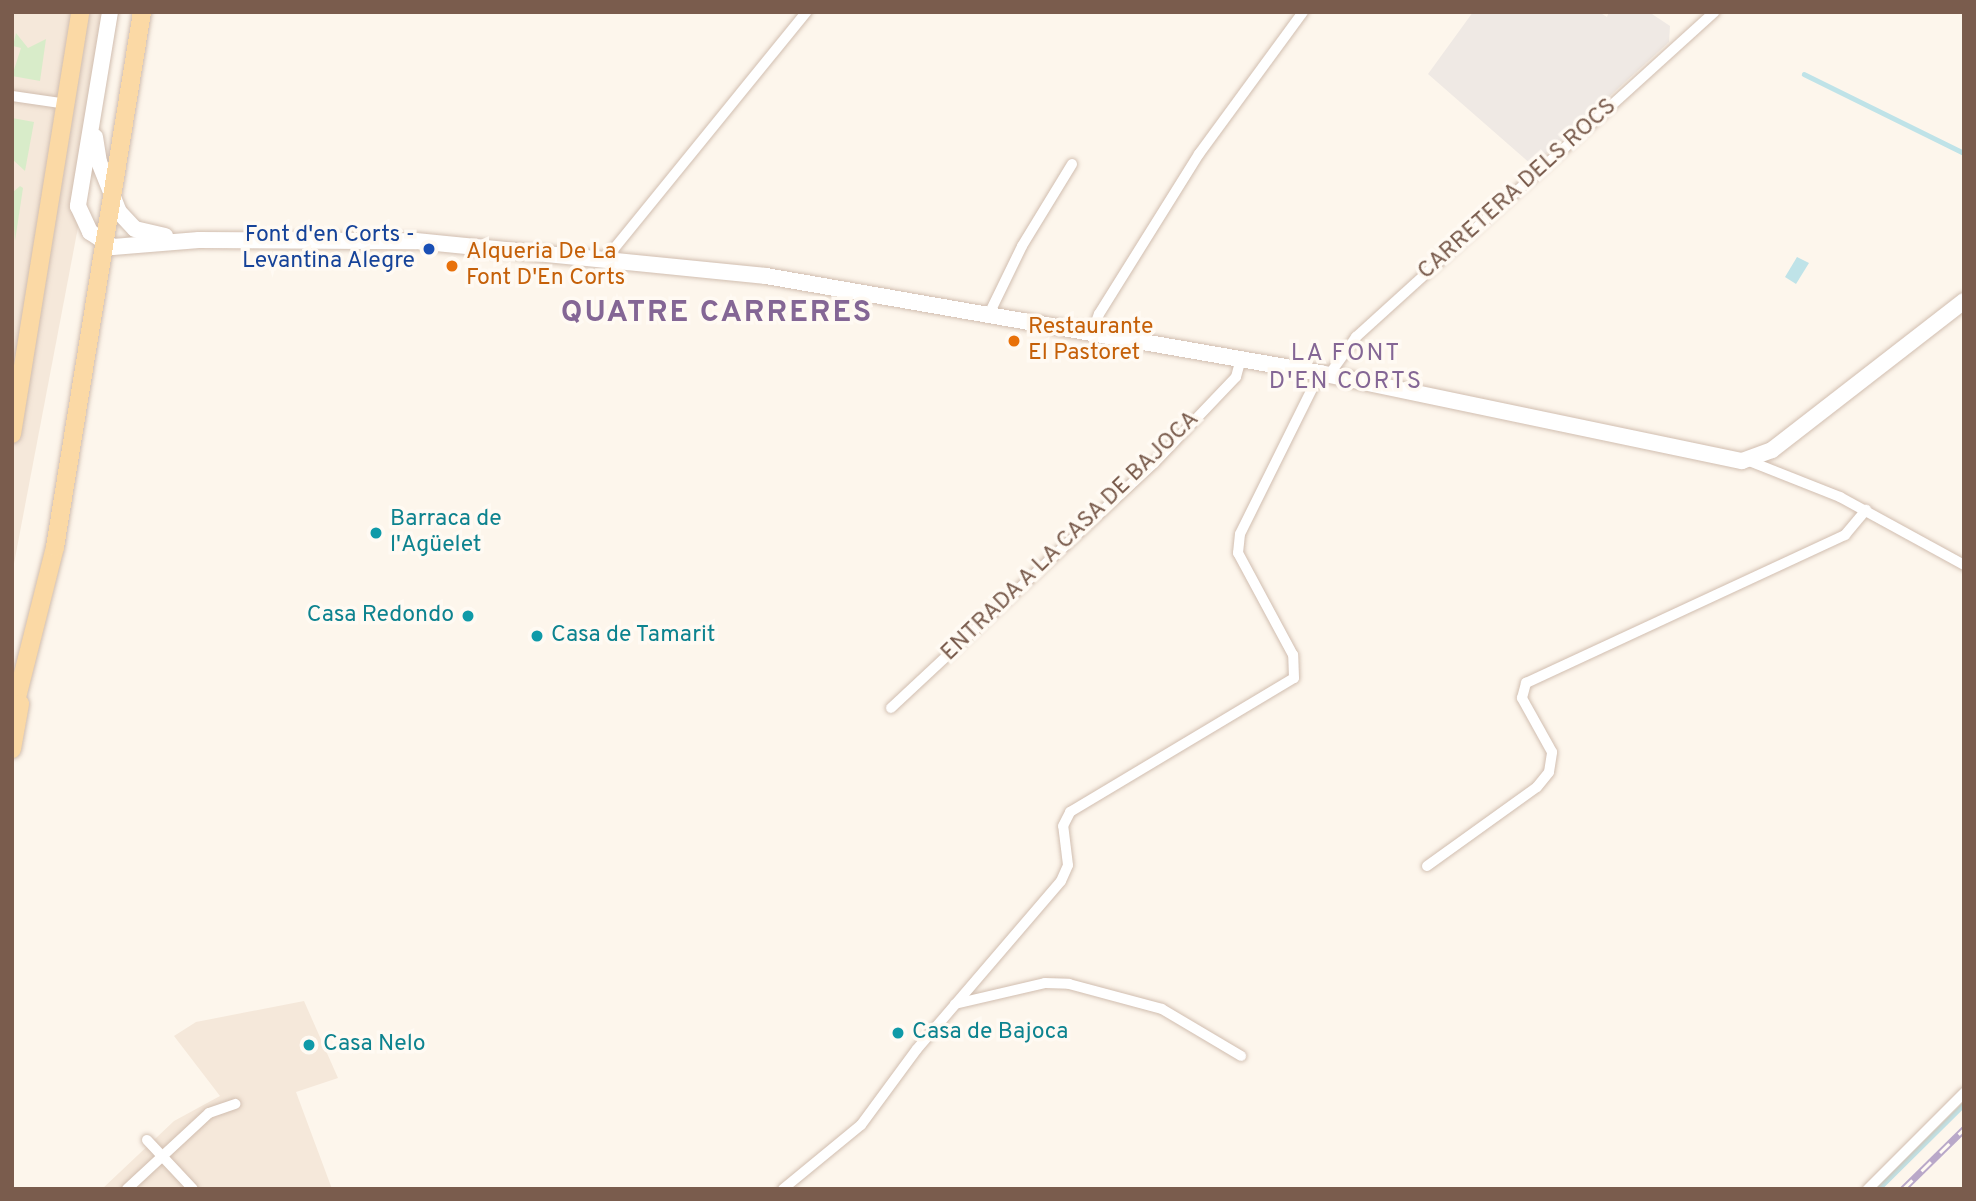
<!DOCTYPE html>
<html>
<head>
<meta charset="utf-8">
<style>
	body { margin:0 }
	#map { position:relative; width:1976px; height:1201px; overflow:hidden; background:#fdf6ec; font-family:Overpass,sans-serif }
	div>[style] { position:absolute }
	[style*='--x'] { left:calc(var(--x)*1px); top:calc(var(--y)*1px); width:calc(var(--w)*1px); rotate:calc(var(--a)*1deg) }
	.residential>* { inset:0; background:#f5e8da }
	.industrial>* { inset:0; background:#efe9e4 }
	.green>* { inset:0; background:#d8ecc9 }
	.water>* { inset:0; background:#bfe3e8 }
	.stream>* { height:4.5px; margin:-2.25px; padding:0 2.25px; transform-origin:2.25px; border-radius:2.25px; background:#bfe3e8 }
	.roads { filter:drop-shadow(0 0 2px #d1beb0) drop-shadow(0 0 2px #d1beb0) }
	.street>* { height:10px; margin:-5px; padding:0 5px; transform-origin:5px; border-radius:5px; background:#fff }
	.secondary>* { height:16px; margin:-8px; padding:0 8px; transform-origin:8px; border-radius:8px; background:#fff }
	.primary>* { height:18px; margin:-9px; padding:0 9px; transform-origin:9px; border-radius:9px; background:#fbd9a5 }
	.rail>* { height:7px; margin-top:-3.5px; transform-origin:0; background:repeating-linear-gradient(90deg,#fffaf3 0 13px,#b9a8c9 0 26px); box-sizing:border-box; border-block:2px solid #b9a8c9 }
	.dots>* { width:19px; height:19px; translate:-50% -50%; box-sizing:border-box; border:4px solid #fffaf3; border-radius:50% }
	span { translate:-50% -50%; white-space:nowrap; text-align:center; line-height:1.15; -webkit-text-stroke:7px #fffaf3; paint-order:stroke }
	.street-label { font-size:23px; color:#7a5c4d }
	.transit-label { font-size:23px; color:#164399 }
	.right { translate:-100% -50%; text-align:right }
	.food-label { font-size:23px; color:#c56008 }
	.left { translate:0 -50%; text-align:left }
	.culture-label { font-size:23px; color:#0d838f }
	.neighbourhood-label { font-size:24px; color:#846695; letter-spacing:2px }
	.district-label { font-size:30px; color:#846695; font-weight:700; letter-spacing:2px }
	.frame { position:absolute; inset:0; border:14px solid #7a5c4d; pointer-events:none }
</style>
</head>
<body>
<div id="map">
	<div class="residential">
		<div style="clip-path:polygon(12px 12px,119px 12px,12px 574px)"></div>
		<div style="clip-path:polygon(304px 1001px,338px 1078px,296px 1092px,332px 1189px,102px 1189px,174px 1121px,220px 1096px,174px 1036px,196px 1022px)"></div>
	</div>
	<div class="industrial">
		<div style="clip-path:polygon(1473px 12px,1599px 12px,1607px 17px,1609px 12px,1649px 12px,1670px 26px,1669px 42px,1533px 166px,1428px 74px)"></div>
	</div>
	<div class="green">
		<div style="clip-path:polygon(16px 33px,28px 48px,46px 39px,40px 81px,12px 76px,21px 48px,13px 46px)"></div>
		<div style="clip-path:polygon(12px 118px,34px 122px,25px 171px,12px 159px)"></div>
		<div style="clip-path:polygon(20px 186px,23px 188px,15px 241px,12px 193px)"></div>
	</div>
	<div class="water">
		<div style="clip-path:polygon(1797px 257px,1809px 263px,1796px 284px,1785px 277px)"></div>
	</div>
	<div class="stream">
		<div style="--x:1804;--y:74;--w:178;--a:26.3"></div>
		<div style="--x:1878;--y:1189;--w:121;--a:-44.7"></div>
	</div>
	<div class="roads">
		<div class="street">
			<div style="--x:12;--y:96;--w:56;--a:8.3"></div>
			<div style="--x:604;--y:261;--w:321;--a:-50.9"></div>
			<div style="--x:990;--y:312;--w:73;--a:-64.1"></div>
			<div style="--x:1022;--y:246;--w:96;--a:-58.6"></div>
			<div style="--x:1093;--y:331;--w:18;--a:-71"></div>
			<div style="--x:1099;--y:314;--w:189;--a:-58"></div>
			<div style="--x:1199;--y:154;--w:176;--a:-53.8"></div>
			<div style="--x:1329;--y:375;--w:47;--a:-54.6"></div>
			<div style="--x:1356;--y:337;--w:484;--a:-42.2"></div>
			<div style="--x:1749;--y:461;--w:98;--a:21.6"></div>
			<div style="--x:1840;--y:497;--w:141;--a:28.7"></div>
			<div style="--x:891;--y:708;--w:359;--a:-43"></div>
			<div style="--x:1154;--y:463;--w:119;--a:-46.4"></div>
			<div style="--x:1236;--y:377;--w:20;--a:-75"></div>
			<div style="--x:1427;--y:866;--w:135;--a:-35.7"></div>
			<div style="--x:1537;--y:787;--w:19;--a:-51"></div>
			<div style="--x:1549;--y:772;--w:20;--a:-81"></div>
			<div style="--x:1552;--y:752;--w:62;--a:-119.1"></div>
			<div style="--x:1522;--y:698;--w:16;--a:-75"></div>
			<div style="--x:1526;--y:683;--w:352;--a:-24.9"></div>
			<div style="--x:1845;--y:535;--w:33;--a:-50"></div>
			<div style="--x:955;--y:1004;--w:92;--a:-13.1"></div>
			<div style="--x:1045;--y:983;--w:24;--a:2"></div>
			<div style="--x:1069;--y:984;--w:96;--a:15"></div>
			<div style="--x:1162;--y:1009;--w:92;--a:30.7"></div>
			<div style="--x:147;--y:1140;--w:67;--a:46.8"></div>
			<div style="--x:127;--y:1189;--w:112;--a:-42.8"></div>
			<div style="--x:209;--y:1113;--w:28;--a:-19"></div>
			<div style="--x:783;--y:1189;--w:101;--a:-39.4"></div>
			<div style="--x:861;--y:1125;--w:94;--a:-53.6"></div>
			<div style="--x:917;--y:1049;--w:221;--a:-49.4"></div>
			<div style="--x:1061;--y:881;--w:17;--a:-66"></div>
			<div style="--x:1068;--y:865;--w:39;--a:-97"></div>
			<div style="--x:1063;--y:826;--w:16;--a:-63"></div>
			<div style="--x:1070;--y:812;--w:261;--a:-30.9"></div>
			<div style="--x:1294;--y:678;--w:23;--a:-92"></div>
			<div style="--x:1293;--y:655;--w:116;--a:-118.3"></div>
			<div style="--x:1238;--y:553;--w:19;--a:-84"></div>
			<div style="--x:1240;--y:534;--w:180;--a:-63.6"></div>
			<div style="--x:1868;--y:1189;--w:136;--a:-45"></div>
		</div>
		<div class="secondary">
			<div style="--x:110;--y:12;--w:197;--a:99.4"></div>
			<div style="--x:78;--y:206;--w:29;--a:65"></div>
			<div style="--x:90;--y:232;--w:27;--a:33"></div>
			<div style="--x:113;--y:247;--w:86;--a:-4.7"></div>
			<div style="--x:199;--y:240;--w:217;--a:0.3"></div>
			<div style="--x:416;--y:241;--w:352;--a:5.7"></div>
			<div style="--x:766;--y:276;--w:562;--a:9.93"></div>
			<div style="--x:1320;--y:373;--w:431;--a:11.8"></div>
			<div style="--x:1742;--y:461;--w:32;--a:-20"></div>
			<div style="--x:1772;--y:450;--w:243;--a:-37.8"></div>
			<div style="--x:95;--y:137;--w:25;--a:81"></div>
			<div style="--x:99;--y:162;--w:54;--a:68.2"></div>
			<div style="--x:119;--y:212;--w:23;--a:47"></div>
			<div style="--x:135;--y:229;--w:31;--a:13"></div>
		</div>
		<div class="primary">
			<div style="--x:12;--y:434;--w:427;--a:-80.8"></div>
			<div style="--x:12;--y:717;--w:175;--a:-75.8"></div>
			<div style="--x:55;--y:547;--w:542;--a:-80.76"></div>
			<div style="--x:12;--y:749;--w:46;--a:-79.9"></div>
		</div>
	</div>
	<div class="rail">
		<div style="--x:1903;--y:1189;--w:86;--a:-44.5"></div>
	</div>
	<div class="dots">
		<div style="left:429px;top:249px;background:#1a4fb4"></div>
		<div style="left:452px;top:266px;background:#e8710a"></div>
		<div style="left:1014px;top:341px;background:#e8710a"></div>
		<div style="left:376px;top:533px;background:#0f9aa8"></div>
		<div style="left:468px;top:616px;background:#0f9aa8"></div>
		<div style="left:537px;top:636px;background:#0f9aa8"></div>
		<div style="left:898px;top:1033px;background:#0f9aa8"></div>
		<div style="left:309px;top:1045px;background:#0f9aa8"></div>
	</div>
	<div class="street-label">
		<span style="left:1518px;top:190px;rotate:-42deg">CARRETERA DELS ROCS</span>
		<span style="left:1071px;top:537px;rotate:-44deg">ENTRADA A LA CASA DE BAJOCA</span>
	</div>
	<div class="transit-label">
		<span class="right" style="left:415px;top:249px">Font d'en Corts -<br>Levantina Alegre</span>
	</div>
	<div class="food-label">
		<span class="left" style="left:466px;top:266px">Alqueria De La<br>Font D'En Corts</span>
		<span class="left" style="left:1028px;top:341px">Restaurante<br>El Pastoret</span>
	</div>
	<div class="culture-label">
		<span class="left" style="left:390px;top:533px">Barraca de<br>l'Agüelet</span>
		<span class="right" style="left:454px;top:616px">Casa Redondo</span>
		<span class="left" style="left:551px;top:636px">Casa de Tamarit</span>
		<span class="left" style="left:912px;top:1033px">Casa de Bajoca</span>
		<span class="left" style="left:323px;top:1045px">Casa Nelo</span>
	</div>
	<div class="neighbourhood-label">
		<span style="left:1346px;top:369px">LA FONT<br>D'EN CORTS</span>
	</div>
	<div class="district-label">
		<span style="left:717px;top:314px">QUATRE CARRERES</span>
	</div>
	<div class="frame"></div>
</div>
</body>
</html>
